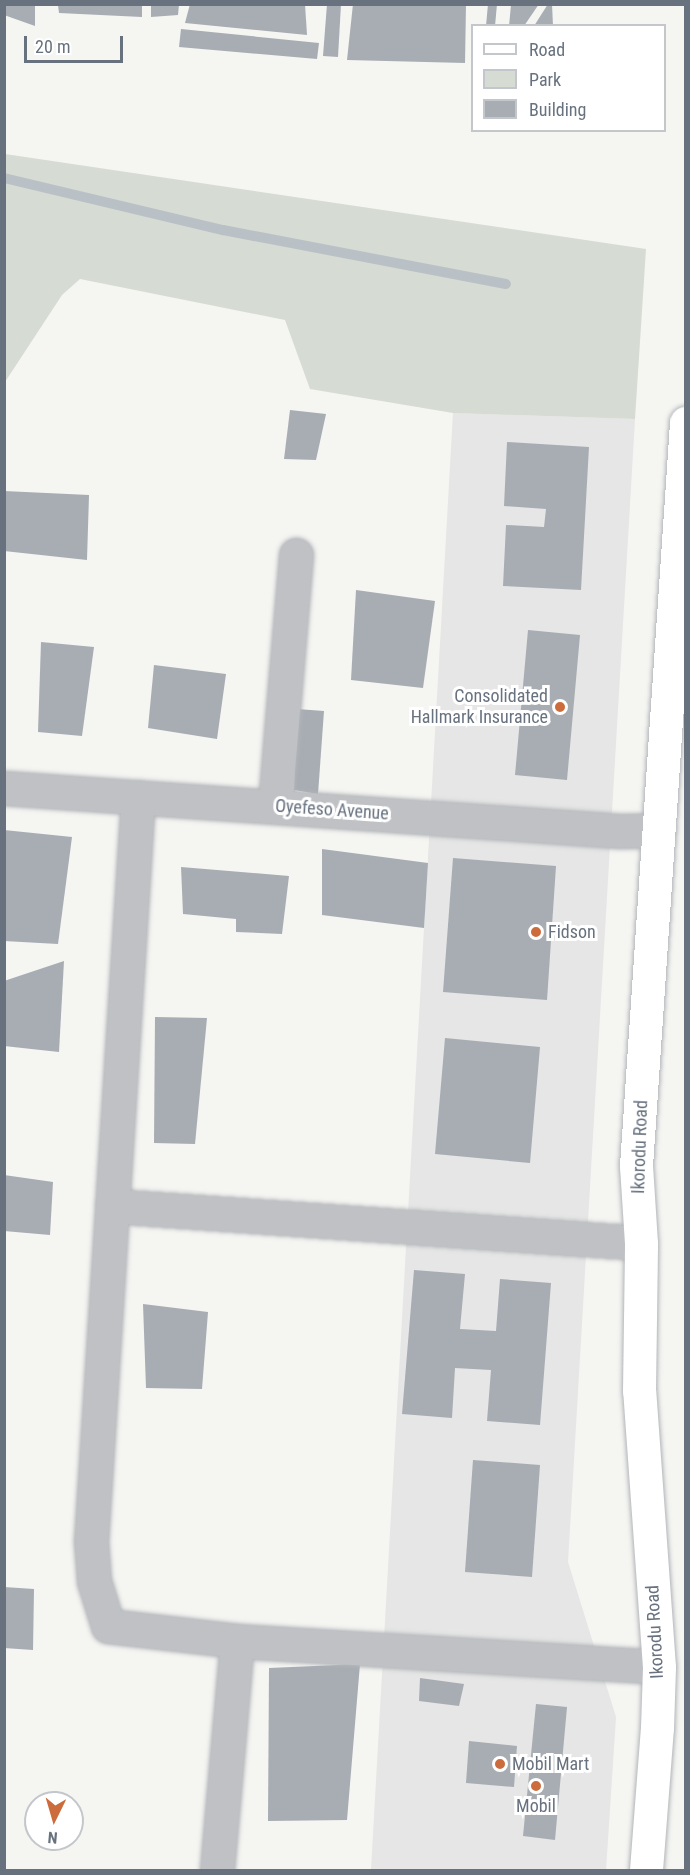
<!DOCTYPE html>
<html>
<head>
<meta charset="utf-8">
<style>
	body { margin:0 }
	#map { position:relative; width:690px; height:1875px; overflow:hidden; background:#f5f5f2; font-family:"Roboto Condensed",sans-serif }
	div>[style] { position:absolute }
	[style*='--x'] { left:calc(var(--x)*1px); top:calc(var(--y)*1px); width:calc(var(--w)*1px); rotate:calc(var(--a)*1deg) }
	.built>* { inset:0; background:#e5e6e5 }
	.green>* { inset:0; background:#d6dbd4 }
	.stream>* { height:10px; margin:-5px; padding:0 5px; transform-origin:5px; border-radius:5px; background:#bac1c6 }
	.building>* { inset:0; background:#a8adb3 }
	.roads { filter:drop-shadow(0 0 2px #b2b5b9) drop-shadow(0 0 2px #b2b5b9) }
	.street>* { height:33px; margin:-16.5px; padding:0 16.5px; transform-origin:16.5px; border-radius:16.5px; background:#bfc1c5 }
	.primary>* { height:33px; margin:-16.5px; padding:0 16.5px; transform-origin:16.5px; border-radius:16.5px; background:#fff }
	.dots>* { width:16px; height:16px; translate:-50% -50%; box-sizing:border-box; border:3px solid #fff; border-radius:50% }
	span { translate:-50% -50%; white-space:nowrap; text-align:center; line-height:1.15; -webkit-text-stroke:6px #fff; paint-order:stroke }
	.poi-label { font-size:18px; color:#68727f }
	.right { translate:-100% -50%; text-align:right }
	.left { translate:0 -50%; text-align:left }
	.street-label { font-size:18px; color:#68727f }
	.frame { position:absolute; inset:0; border:6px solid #68727f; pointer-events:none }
	.legend { position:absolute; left:471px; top:24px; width:195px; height:108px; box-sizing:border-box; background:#fff; border:2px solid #c3c7cc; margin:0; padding:8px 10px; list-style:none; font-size:18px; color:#68727f }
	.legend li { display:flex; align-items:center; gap:12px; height:30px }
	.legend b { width:30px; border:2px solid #c3c7cc }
	.north { position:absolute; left:24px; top:1791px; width:60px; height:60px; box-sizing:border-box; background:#fff; border:2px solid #c3c7cc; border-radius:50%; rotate:185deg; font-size:16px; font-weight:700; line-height:24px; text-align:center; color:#68727f }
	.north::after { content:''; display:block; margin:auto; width:21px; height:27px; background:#cc6b3b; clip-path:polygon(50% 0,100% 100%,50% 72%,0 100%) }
	.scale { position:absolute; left:24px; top:36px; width:99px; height:27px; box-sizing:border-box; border:3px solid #68727f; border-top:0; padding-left:8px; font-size:18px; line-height:21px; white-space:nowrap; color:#68727f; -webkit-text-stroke:4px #fff; paint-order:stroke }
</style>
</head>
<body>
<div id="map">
	<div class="built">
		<div style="clip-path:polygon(453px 413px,635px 419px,568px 1562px,616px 1717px,606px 1870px,371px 1870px)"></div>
	</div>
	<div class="green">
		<div style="clip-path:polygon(5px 154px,646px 249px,635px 419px,453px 413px,310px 389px,285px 320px,80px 279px,62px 295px,5px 382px)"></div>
	</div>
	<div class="stream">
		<div style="--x:4;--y:178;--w:225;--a:13.4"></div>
		<div style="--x:223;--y:230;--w:288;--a:10.8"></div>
	</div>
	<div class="building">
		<div style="clip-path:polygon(4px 4px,35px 4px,35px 26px,4px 15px)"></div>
		<div style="clip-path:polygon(151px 4px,179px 4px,178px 15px,151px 17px)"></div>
		<div style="clip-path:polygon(190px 4px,305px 4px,307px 35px,185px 23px)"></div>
		<div style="clip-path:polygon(327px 4px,341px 4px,338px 57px,323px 56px)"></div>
		<div style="clip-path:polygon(353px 4px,466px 4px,465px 63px,347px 60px)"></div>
		<div style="clip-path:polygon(488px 4px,497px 4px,495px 26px,486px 26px)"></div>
		<div style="clip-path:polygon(539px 4px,524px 26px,509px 26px,511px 5px)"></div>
		<div style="clip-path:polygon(548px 4px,552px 4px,553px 26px,534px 26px)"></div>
		<div style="clip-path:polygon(58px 5px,142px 5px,142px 17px,59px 13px)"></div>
		<div style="clip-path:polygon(181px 29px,319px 43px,317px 59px,179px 47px)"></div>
		<div style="clip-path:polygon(290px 410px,326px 414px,316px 460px,284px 459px)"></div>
		<div style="clip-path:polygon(507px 442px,589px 447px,581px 590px,503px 586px,506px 525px,544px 527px,546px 509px,504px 506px)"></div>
		<div style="clip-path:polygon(4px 491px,89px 495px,87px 560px,4px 551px)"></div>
		<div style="clip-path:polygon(356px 590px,435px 601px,423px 688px,351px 680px)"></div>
		<div style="clip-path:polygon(528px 630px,580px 635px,567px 780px,515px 775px)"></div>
		<div style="clip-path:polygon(41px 642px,94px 647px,82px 736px,38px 732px)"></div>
		<div style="clip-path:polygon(154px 665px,226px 674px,217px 739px,148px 728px)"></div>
		<div style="clip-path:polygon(297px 709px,324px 711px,318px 794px,294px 790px)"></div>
		<div style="clip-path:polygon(4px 830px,72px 837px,58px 944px,4px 941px)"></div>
		<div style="clip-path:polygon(322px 849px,428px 863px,424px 928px,322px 915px)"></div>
		<div style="clip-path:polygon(453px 858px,556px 866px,547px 1000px,443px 992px)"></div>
		<div style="clip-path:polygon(181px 867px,289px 876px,282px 934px,236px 932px,236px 919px,183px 914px)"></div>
		<div style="clip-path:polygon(64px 961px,59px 1052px,4px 1046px,4px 981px)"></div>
		<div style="clip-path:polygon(155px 1017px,207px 1018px,195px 1144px,154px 1143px)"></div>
		<div style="clip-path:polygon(445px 1038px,540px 1047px,530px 1163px,435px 1154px)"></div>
		<div style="clip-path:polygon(4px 1175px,53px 1182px,50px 1235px,4px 1231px)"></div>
		<div style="clip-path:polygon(414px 1270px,465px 1274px,460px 1329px,496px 1331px,500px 1279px,551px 1283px,540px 1425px,487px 1421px,491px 1370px,455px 1368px,452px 1418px,402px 1414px)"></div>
		<div style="clip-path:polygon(143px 1304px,208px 1312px,202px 1389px,146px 1388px)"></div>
		<div style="clip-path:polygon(473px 1460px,540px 1465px,532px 1577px,465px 1572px)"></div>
		<div style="clip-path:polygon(4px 1587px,34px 1589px,33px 1650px,4px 1648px)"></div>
		<div style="clip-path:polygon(360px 1664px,347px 1820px,268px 1821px,269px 1668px)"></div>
		<div style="clip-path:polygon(420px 1678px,464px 1684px,459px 1706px,419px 1701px)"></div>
		<div style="clip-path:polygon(536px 1704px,567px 1707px,555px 1840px,523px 1836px)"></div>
		<div style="clip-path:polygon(469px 1741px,517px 1746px,514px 1787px,466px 1783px)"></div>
	</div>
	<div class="roads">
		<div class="street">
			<div style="--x:4;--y:788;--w:617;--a:3.99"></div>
			<div style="--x:620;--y:831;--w:39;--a:-1"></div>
			<div style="--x:138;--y:797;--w:745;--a:93.61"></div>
			<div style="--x:91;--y:1541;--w:40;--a:85.7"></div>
			<div style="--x:94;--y:1581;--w:47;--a:72.7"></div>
			<div style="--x:108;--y:1626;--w:130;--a:6.6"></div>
			<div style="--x:237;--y:1641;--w:423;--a:3.5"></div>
			<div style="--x:275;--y:805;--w:251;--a:-85.2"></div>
			<div style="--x:112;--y:1206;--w:530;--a:4"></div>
			<div style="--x:217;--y:1870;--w:230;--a:-85"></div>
		</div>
		<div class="primary">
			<div style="--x:646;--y:1870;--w:142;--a:-85.6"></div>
			<div style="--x:657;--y:1728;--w:61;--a:-88.1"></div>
			<div style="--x:659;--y:1667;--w:277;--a:-94.1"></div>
			<div style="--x:639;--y:1391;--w:148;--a:-89.2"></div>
			<div style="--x:641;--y:1243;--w:77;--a:-93.7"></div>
			<div style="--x:636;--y:1166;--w:745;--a:-86.15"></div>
		</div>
	</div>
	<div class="dots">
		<div style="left:560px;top:707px;background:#cc6b3b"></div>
		<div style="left:536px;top:932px;background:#cc6b3b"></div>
		<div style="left:500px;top:1764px;background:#cc6b3b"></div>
		<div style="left:536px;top:1786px;background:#cc6b3b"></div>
	</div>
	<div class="poi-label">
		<span class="right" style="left:548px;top:707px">Consolidated<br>Hallmark Insurance</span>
		<span class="left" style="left:548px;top:932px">Fidson</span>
		<span class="left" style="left:512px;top:1764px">Mobil Mart</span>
		<span style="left:536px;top:1806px">Mobil</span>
	</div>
	<div class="street-label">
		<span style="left:332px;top:810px;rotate:4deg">Oyefeso Avenue</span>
		<span style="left:640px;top:1147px;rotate:-88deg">Ikorodu Road</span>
		<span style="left:655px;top:1632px;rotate:-93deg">Ikorodu Road</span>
	</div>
	<div class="frame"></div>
	<ul class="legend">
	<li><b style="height:8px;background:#fff"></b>Road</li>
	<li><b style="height:16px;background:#d6dbd4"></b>Park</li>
	<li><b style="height:16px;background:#a8adb3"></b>Building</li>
	</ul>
	<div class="north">N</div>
	<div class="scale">20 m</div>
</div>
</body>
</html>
